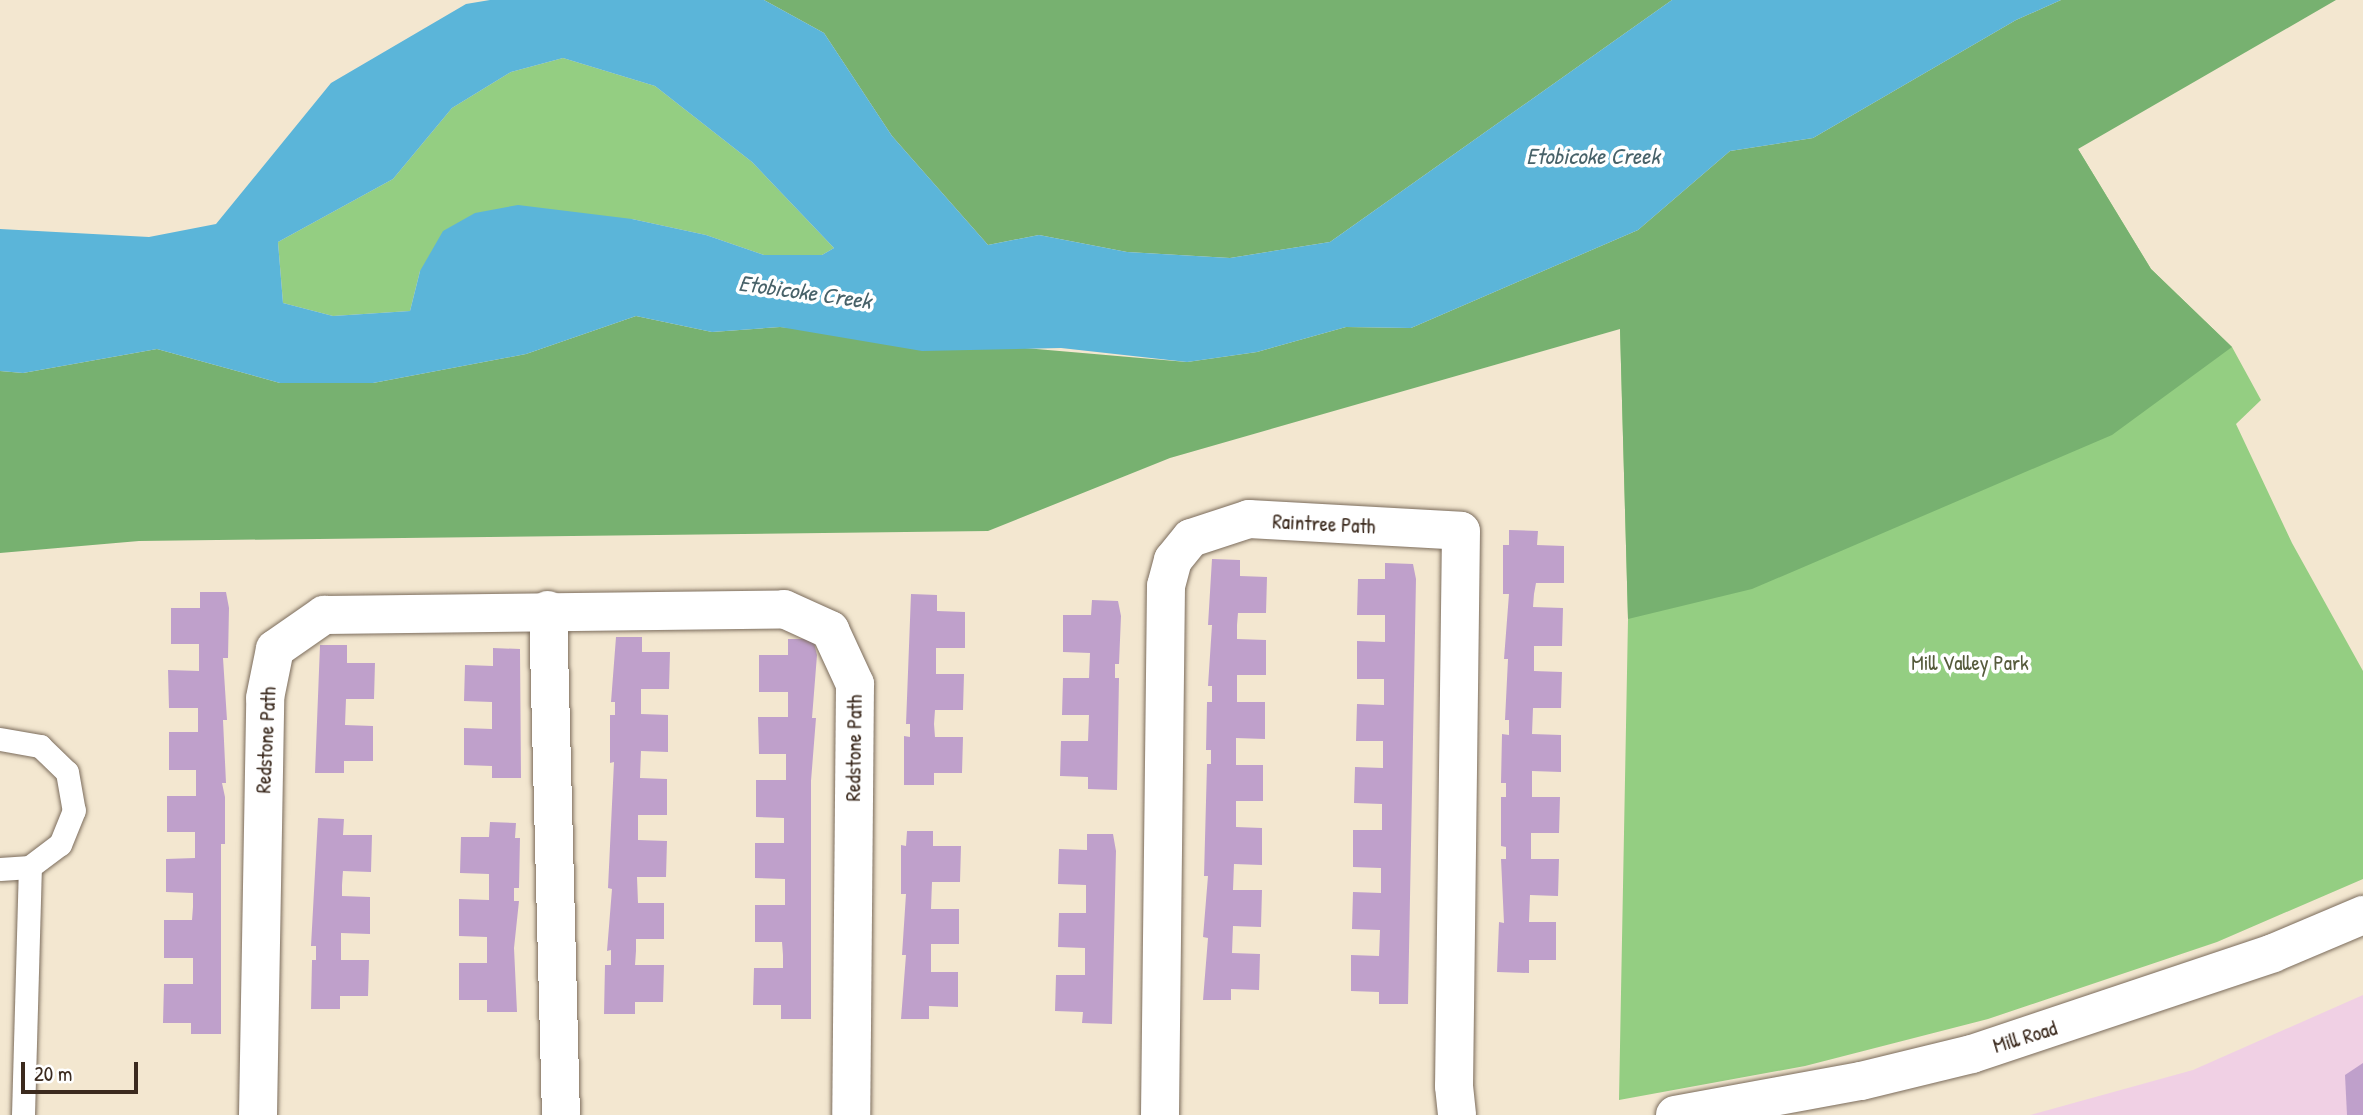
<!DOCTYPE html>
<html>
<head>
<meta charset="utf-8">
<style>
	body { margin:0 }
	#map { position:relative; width:2363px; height:1115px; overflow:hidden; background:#f3e7d0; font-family:"Patrick Hand",sans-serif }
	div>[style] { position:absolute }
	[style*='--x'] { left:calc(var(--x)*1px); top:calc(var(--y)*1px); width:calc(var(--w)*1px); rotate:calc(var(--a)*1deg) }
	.built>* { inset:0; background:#f0d0e4 }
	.green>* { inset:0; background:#94ce82 }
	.forest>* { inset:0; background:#77b170 }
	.water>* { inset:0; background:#5bb5d9 }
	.building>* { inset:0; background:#bfa0cb }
	.roads { filter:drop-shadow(0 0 2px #7b6c5c) drop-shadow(0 0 2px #7b6c5c) }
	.service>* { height:23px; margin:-11.5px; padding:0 11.5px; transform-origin:11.5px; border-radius:11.5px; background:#fff }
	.minor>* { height:38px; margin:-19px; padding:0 19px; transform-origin:19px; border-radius:19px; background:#fff }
	.tertiary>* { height:38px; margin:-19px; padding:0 19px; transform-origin:19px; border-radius:19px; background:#fff }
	span { translate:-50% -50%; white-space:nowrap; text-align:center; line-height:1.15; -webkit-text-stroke:7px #fff; paint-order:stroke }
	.street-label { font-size:21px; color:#3b2a1e }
	.park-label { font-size:21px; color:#565b3c }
	.water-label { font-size:23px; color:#486269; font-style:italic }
	.scale { position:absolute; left:21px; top:1062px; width:117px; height:32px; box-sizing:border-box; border:4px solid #3b2a1e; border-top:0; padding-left:9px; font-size:21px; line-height:24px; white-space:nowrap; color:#3b2a1e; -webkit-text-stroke:5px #fff; paint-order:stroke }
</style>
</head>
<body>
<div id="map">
	<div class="built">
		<div style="clip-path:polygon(2363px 995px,2363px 1115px,2030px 1115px,2193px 1070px)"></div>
	</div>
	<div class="green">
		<div style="clip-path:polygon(563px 58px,655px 86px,752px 162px,834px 248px,822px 255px,764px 255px,706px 235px,632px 219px,420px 271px,410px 311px,333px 316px,283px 303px,278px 242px,393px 179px,452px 108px,511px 72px)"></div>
		<div style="clip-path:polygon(2078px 149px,2151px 269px,2232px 347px,2261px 400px,2236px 424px,2292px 543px,2363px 671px,2363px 879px,2217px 942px,1988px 1019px,1805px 1066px,1619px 1100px,1628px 619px,1620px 328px)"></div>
	</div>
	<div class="forest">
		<div style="clip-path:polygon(764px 0,1672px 0,1330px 242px,1230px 258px,1127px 252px,1039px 235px,988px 245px,892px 136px,824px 33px)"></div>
		<div style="clip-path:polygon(2061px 0,2336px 0,2078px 149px,2151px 269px,2232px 347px,2112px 435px,1752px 589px,1628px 619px,1620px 329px,1170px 458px,988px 531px,139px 541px,0 553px,0 371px,23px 373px,157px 349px,280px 383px,373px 383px,526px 354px,636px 316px,712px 332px,780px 327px,1187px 362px,1257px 352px,1346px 327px,1411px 328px,1638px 230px,1730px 151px,1813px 138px,2016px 20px)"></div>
	</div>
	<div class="water">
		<div style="clip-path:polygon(evenodd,490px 0,764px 0,824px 33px,892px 136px,988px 245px,1039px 235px,1127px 252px,1230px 258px,1330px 242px,1672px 0,2061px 0,2016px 20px,1813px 138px,1730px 151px,1638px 230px,1411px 328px,1346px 327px,1257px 352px,1187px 362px,1061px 348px,922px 351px,780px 327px,712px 332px,636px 316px,526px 354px,373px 383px,280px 383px,157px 349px,23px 373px,0 371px,0 229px,149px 237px,216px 224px,331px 83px,466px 4px,490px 0,563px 58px,655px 86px,752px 162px,834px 248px,822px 255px,764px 255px,706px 235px,632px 219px,518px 205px,475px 213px,443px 231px,420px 271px,410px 311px,333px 316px,283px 303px,278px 242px,393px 179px,452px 108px,511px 72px,563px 58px)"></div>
	</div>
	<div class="building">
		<div style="clip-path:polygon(1509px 530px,1538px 531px,1537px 545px,1564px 546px,1564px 583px,1536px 583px,1534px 594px,1533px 607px,1563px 608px,1562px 646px,1534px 646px,1534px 671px,1562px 672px,1561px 708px,1533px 708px,1532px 734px,1561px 735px,1561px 772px,1532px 771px,1532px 797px,1560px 797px,1559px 833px,1531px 833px,1531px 859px,1559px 859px,1558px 896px,1530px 895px,1529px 922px,1556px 922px,1556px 960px,1529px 960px,1529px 973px,1497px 972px,1499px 922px,1504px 923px,1501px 859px,1506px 859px,1506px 847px,1501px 846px,1501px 797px,1506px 797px,1506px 783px,1501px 783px,1502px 734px,1509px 735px,1509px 720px,1505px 720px,1508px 659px,1504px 659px,1509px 594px,1503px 594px,1503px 545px,1509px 545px)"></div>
		<div style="clip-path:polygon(1212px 559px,1240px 560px,1240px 576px,1267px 577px,1266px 613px,1238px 613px,1237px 625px,1237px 639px,1266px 640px,1266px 675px,1237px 675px,1237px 702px,1265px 702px,1265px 739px,1236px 738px,1236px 765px,1263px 765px,1263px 801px,1236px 801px,1236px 827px,1262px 828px,1262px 865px,1234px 864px,1233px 890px,1262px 890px,1261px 927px,1233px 926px,1232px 953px,1260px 954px,1259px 990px,1231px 989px,1231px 1000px,1203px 1000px,1208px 938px,1203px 937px,1208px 876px,1204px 876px,1207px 764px,1211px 764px,1211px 750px,1206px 750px,1207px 702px,1212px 702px,1212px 686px,1208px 686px,1212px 625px,1208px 625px)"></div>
		<div style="clip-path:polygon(1385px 563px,1413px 564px,1416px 579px,1408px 1004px,1379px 1004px,1379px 992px,1351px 991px,1351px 955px,1379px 956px,1380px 930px,1352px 929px,1353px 892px,1381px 893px,1381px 868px,1353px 867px,1353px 830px,1382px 830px,1382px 804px,1354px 803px,1355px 767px,1383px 768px,1383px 741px,1356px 741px,1357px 704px,1384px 705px,1384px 679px,1357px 679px,1357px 641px,1385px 642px,1385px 615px,1357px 615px,1358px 579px,1385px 579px)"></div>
		<div style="clip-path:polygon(200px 592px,226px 592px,229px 608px,228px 658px,223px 658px,227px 720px,223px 720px,226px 783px,222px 783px,225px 797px,225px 844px,221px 844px,221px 1034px,191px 1034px,191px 1023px,163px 1023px,164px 984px,193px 984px,193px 958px,164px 958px,164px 920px,192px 920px,193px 907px,193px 893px,166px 892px,166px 859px,195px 858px,195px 832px,167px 832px,167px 796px,196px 796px,196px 770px,169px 770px,169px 732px,198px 732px,198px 708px,169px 708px,168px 670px,199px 671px,199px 644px,171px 644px,171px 608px,200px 608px)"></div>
		<div style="clip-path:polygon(911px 594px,937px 595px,937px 611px,965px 612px,965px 648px,936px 648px,936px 674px,964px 674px,963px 710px,935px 710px,934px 724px,935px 737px,963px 737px,962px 773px,934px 773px,934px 785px,904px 785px,904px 736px,910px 737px,910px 724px,906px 724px)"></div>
		<div style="clip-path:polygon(1092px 600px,1118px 601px,1121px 616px,1119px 664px,1115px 664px,1115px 678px,1119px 678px,1117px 790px,1088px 789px,1088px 777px,1060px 776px,1061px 741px,1088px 741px,1089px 715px,1062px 715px,1063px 678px,1089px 678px,1090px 653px,1063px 652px,1063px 615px,1091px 615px)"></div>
		<div style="clip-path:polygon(616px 637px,642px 637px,642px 652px,670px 652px,669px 689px,641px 689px,641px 714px,668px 715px,668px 752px,641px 751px,640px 778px,667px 779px,667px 815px,638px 815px,638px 840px,667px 841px,666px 877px,637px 877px,638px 903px,664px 903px,664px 939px,636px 939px,636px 951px,635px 965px,664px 965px,663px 1002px,635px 1002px,635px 1014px,604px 1014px,605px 965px,611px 965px,611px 950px,607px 951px,612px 889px,608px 888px,614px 762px,610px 763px,610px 715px,615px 715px,615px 702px,611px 702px)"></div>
		<div style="clip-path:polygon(788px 639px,813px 639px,817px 655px,812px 718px,816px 718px,811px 781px,811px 1019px,781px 1019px,781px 1005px,753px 1005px,754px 968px,783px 968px,783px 955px,782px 942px,755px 942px,755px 905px,785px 905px,785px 879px,755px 878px,755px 843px,784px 843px,784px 818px,756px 817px,756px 780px,786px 780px,786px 754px,759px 754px,758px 717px,788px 717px,788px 692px,759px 692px,759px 655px,788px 655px)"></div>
		<div style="clip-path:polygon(320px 645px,347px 645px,347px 663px,375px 663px,374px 699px,346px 699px,345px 725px,373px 726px,373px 761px,344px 761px,344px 773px,315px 773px)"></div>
		<div style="clip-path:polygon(493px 648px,520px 649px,521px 778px,492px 778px,492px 766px,464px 765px,464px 728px,492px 729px,492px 702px,464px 701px,465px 665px,493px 666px)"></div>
		<div style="clip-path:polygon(318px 818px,344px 819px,343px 835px,372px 835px,371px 872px,343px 871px,342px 885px,342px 896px,370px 897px,370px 934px,341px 933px,341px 960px,369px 960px,368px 996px,340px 996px,340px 1009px,311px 1009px,312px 960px,316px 960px,316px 946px,311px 946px)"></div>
		<div style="clip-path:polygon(490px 822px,516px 823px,515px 838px,520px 838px,519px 888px,514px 888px,514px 901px,519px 901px,514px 948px,517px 1012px,487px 1012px,487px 1000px,459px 1000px,459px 963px,487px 963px,487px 937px,459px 936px,459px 899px,489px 900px,489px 874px,460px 873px,461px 837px,489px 837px)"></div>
		<div style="clip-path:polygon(907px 831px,933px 831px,933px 846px,961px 846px,960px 882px,932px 882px,931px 909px,959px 909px,959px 944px,931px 944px,931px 972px,958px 972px,958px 1007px,929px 1006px,929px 1019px,901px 1019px,906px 955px,902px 955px,906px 894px,901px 894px,901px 845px,906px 846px)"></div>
		<div style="clip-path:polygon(1087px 834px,1113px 834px,1116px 851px,1112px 1024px,1082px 1023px,1083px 1012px,1055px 1011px,1056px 975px,1085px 975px,1085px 948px,1058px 947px,1059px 913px,1086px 913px,1086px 885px,1058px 884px,1059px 849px,1087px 850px)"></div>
		<div style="clip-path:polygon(2363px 1063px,2363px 1115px,2347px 1115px,2345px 1075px)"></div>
	</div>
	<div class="roads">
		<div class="service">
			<div style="--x:0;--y:739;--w:41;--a:9.9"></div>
			<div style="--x:40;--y:746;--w:37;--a:44"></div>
			<div style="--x:67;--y:772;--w:39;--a:80"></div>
			<div style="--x:74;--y:810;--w:37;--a:112"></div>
			<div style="--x:60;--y:844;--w:38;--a:143"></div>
			<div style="--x:30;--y:867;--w:30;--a:176"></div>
			<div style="--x:23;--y:1115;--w:248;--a:-88.4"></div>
		</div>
		<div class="minor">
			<div style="--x:548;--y:610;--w:505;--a:88.53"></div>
			<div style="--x:258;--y:1115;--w:417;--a:-89"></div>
			<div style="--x:265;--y:698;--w:50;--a:-78.5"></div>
			<div style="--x:275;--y:649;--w:60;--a:-34.8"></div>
			<div style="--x:324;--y:615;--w:460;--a:-0.7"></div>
			<div style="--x:784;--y:609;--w:51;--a:24.5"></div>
			<div style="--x:830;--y:630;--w:60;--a:65.2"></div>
			<div style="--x:855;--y:684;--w:431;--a:90.5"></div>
			<div style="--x:1160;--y:1115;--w:529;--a:-89.35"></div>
			<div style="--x:1166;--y:586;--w:27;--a:-75"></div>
			<div style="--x:1173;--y:560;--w:28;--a:-51"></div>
			<div style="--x:1191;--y:538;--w:61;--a:-18.1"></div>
			<div style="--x:1249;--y:519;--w:212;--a:3.2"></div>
			<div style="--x:1461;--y:531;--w:555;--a:90.72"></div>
			<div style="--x:1454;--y:1086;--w:29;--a:84"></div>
		</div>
		<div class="tertiary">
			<div style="--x:1675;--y:1115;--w:189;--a:-10.4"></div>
			<div style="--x:1861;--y:1081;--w:114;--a:-13.7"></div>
			<div style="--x:1972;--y:1054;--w:317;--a:-18.5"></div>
			<div style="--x:2273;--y:953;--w:98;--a:-22.9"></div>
		</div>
	</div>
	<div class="street-label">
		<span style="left:1324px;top:524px;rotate:3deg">Raintree Path</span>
		<span style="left:266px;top:740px;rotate:-87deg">Redstone Path</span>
		<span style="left:854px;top:748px;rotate:-89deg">Redstone Path</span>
		<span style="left:2025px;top:1037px;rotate:-17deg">Mill Road</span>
	</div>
	<div class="park-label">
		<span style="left:1970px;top:663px">Mill Valley Park</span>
	</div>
	<div class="water-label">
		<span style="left:1593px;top:156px">Etobicoke Creek</span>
		<span style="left:805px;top:292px;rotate:8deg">Etobicoke Creek</span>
	</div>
	<div class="scale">20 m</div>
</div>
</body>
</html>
